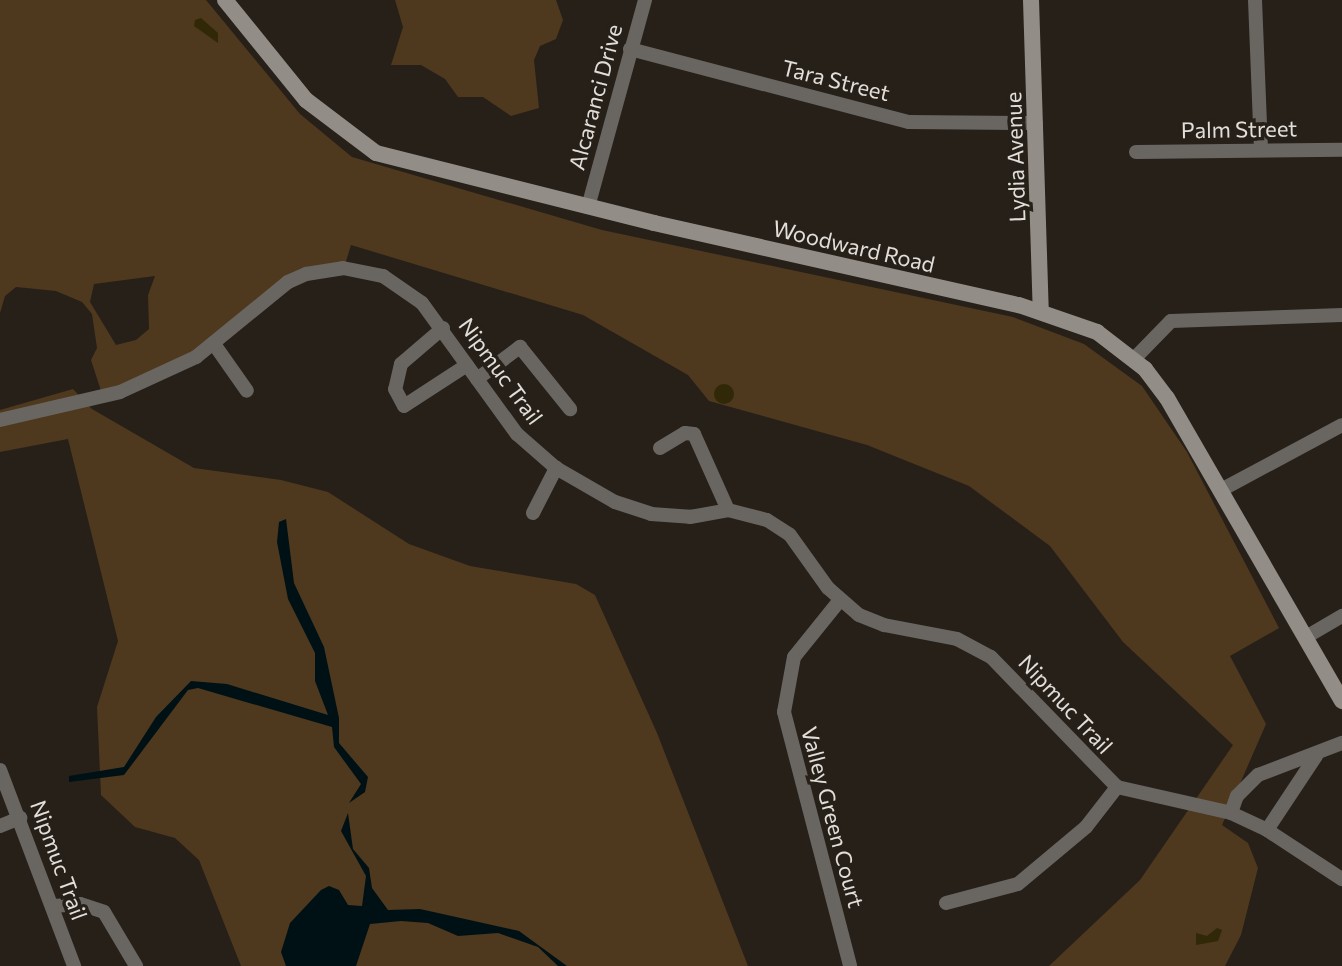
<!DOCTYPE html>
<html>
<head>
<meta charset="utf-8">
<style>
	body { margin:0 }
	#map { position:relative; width:1342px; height:966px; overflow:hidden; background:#262019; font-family:Commissioner,sans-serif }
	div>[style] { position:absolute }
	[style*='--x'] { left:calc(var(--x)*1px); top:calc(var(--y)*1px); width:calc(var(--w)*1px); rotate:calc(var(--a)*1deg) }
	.green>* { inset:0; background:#4e381e }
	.sand>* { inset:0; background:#302807 }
	.round { border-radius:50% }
	.water>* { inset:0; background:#001115 }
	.street>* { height:14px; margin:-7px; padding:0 7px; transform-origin:7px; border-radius:7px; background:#696662 }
	.secondary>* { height:16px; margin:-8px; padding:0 8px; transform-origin:8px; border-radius:8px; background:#928e87 }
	span { translate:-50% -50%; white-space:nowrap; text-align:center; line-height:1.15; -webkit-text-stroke:7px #262019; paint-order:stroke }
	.street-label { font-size:22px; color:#e2ded9 }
</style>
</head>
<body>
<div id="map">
	<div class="green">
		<div style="clip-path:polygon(evenodd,0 0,206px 0,300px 114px,352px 157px,602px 230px,1013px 317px,1084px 344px,1142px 386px,1187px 452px,1279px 628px,1230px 656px,1266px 724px,1222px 825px,1248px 843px,1258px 868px,1241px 935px,1225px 966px,1049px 966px,1140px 880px,1233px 745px,1123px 642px,1050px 546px,969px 486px,867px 445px,709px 401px,688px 375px,583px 315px,351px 245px,344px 268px,292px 286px,225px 338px,103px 397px,91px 360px,97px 348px,92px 314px,82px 302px,56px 291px,16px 287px,5px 296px,0 313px,0 0,155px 276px,148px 295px,149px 329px,136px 340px,116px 345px,90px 302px,94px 284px,155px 276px)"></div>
		<div style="clip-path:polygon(395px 0,556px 0,563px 20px,556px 39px,540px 46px,534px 60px,539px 108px,511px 116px,483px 97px,458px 97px,445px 79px,421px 65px,391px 65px,403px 27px)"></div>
		<div style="clip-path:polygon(73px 389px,92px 409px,194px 468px,281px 480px,328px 492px,409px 544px,470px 566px,576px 584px,595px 595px,657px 733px,748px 966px,241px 966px,199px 860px,175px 838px,135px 827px,101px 795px,97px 707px,118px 641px,68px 439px,0 452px,0 410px)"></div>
	</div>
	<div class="sand">
		<div style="clip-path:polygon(201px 18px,218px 33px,218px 43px,194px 26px,195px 20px)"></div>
		<div class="round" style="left:714px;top:384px;width:20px;height:20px"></div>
		<div style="clip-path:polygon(1217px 928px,1222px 930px,1218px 941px,1196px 945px,1196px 933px,1207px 936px)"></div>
	</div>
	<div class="water">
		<div style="clip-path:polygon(286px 519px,294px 583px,324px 647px,339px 718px,339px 743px,368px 777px,365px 792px,349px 803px,361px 784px,334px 747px,332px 727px,198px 688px,188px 690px,124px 775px,69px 782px,69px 776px,124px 767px,156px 717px,191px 681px,227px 684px,328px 715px,315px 681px,315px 653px,288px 599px,277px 542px,279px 522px)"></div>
		<div style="clip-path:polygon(348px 813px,353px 849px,369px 868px,372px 888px,388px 910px,420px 909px,519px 931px,567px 966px,558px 966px,538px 947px,498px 933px,458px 936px,428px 923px,401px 921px,370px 924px,356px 966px,286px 966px,281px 952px,290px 923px,321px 890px,329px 886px,339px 890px,348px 905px,362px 906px,366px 876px,341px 831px)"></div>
	</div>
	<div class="street">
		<div style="--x:1255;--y:0;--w:149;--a:87.7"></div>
		<div style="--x:630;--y:49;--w:288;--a:14.7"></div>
		<div style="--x:909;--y:122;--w:127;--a:0.5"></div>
		<div style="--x:1136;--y:152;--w:206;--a:-0.6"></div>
		<div style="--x:588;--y:207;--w:215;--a:-74.6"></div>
		<div style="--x:443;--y:328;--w:55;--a:139.4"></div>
		<div style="--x:401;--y:364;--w:26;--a:103"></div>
		<div style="--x:395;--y:389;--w:19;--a:62"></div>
		<div style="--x:404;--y:406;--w:75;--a:-33.1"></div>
		<div style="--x:214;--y:344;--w:57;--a:54.9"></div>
		<div style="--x:1134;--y:359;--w:53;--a:-45.8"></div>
		<div style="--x:1171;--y:321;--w:171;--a:-2"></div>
		<div style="--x:477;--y:379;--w:54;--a:-36.7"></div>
		<div style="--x:520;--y:347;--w:80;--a:51.1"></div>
		<div style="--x:0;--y:420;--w:123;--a:-13.1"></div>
		<div style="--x:120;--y:392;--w:84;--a:-24.7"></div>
		<div style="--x:196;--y:357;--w:119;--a:-39.2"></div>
		<div style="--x:288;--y:282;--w:20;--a:-24"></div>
		<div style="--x:306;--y:274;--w:37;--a:-9"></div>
		<div style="--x:343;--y:268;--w:41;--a:11.3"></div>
		<div style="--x:383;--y:276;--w:47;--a:34.7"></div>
		<div style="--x:422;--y:303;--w:162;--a:54.1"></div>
		<div style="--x:517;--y:434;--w:52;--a:41.1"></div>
		<div style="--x:556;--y:468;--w:68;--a:30"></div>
		<div style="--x:615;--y:502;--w:38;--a:18"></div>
		<div style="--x:651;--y:514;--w:39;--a:4"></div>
		<div style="--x:690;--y:517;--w:39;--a:-10"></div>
		<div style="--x:728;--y:510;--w:40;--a:14.4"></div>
		<div style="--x:767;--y:520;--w:27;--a:33"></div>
		<div style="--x:790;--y:535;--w:65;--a:54.4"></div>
		<div style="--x:828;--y:588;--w:41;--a:41.1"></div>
		<div style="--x:859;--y:615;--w:27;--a:22"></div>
		<div style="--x:884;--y:625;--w:74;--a:10.9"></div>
		<div style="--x:957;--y:639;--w:38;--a:28"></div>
		<div style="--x:991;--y:657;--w:181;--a:45.9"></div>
		<div style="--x:1117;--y:787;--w:117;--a:12.8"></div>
		<div style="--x:1231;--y:813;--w:40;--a:25"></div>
		<div style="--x:1267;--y:830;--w:90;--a:33.2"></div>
		<div style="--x:660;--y:448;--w:29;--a:-31"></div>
		<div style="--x:685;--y:433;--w:9;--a:6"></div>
		<div style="--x:694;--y:434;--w:83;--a:65.9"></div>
		<div style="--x:1221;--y:490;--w:137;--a:-28.2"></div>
		<div style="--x:533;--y:513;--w:51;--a:-62.9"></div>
		<div style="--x:840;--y:600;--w:73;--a:128.9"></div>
		<div style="--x:794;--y:657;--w:56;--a:100.3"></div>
		<div style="--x:784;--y:712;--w:262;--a:75.4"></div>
		<div style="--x:1306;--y:637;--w:42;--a:-30.3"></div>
		<div style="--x:0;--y:770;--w:210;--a:69.3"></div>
		<div style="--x:1231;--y:813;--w:18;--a:-71"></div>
		<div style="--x:1237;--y:796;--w:30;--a:-45"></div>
		<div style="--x:1258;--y:775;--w:90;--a:-20.9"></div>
		<div style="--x:0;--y:826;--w:22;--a:-22"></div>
		<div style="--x:1267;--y:830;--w:89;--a:-56.5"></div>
		<div style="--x:946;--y:903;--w:74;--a:-14.8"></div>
		<div style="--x:1018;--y:884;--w:89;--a:-40"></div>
		<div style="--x:1086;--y:827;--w:51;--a:-52.2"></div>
		<div style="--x:53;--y:906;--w:27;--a:-4"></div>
		<div style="--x:80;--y:904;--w:25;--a:18"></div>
		<div style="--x:104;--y:912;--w:63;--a:59.3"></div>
	</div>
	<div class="secondary">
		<div style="--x:225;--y:0;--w:129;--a:51"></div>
		<div style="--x:306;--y:100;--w:88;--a:37.1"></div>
		<div style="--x:376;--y:153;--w:287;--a:14.1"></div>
		<div style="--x:654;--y:223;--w:374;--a:12.7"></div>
		<div style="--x:1019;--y:305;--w:83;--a:19.1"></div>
		<div style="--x:1097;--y:332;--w:61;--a:37.6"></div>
		<div style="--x:1145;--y:369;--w:36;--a:53"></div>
		<div style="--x:1167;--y:398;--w:350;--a:60"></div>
		<div style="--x:1031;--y:0;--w:312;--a:88.2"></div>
	</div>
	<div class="street-label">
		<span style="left:836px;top:80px;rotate:14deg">Tara Street</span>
		<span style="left:595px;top:97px;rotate:-75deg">Alcaranci Drive</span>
		<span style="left:1239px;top:129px;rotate:-1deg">Palm Street</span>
		<span style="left:1015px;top:157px;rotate:-92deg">Lydia Avenue</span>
		<span style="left:854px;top:246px;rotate:13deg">Woodward Road</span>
		<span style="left:501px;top:371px;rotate:54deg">Nipmuc Trail</span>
		<span style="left:1066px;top:704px;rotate:47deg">Nipmuc Trail</span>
		<span style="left:833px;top:817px;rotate:75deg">Valley Green Court</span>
		<span style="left:59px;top:860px;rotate:70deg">Nipmuc Trail</span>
	</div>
</div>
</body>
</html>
